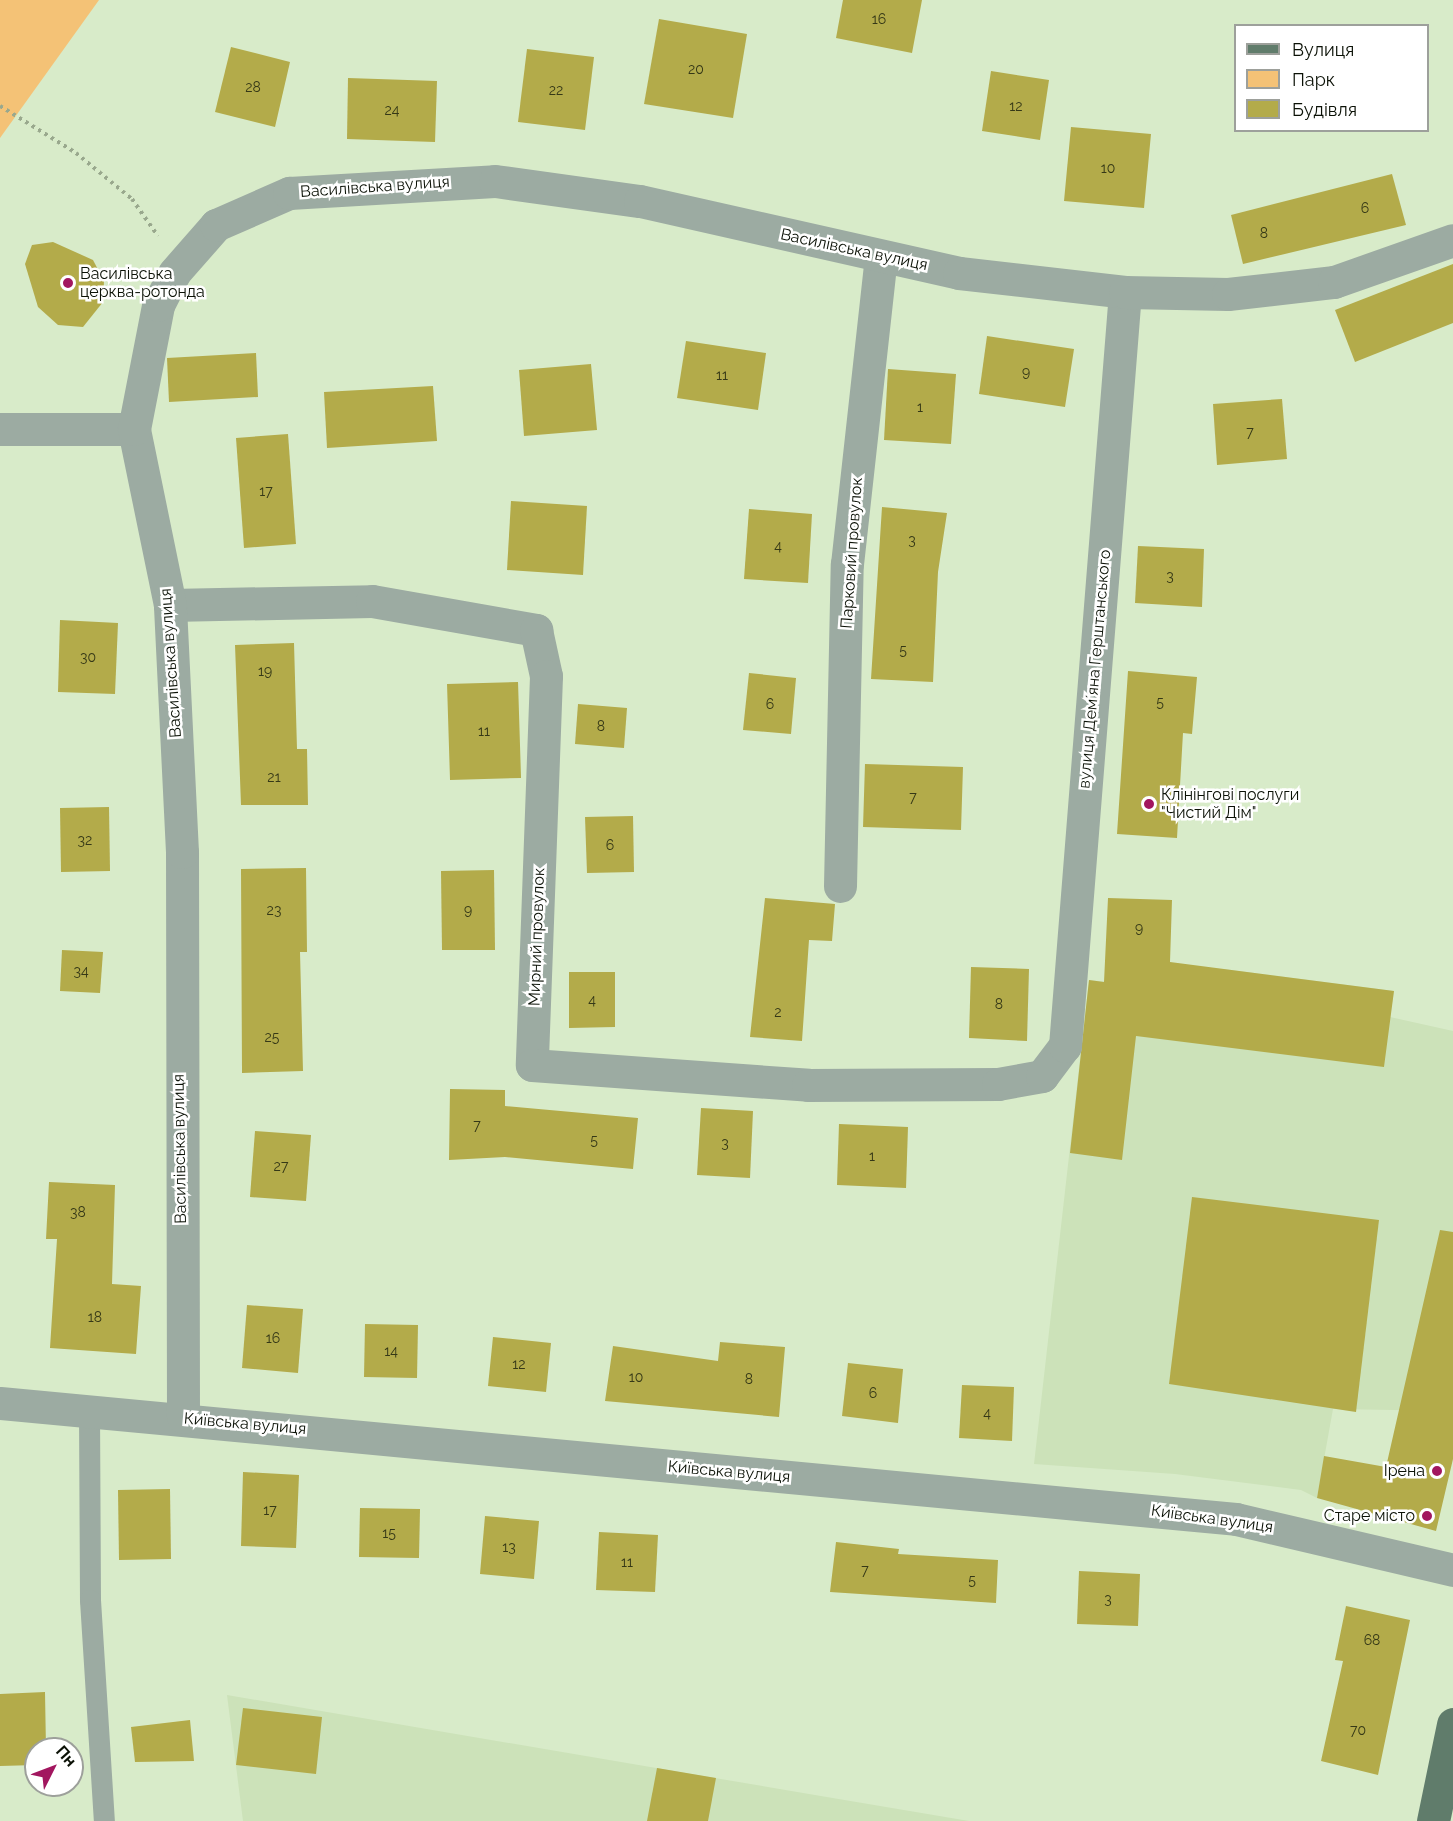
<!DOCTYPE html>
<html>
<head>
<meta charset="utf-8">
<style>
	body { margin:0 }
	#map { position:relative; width:1453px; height:1821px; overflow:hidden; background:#d8ebc9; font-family:Raleway,sans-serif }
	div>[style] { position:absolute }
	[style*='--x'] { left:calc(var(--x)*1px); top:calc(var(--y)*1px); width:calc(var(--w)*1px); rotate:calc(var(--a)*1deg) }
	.built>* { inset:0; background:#cce2b9 }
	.green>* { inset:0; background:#f4c276 }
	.building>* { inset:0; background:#b3ab4a }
	.path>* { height:4px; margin-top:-2px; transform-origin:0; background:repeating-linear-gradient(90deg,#99a88d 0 3px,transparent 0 7.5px) }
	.service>* { height:21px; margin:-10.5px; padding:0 10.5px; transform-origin:10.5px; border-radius:10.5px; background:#9caba2 }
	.minor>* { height:33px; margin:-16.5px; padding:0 16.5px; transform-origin:16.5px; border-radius:16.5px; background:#9caba2 }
	.primary>* { height:33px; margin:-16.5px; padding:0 16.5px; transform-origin:16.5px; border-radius:16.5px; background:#607c6b }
	.dots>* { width:16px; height:16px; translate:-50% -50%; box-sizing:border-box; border:3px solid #fff; border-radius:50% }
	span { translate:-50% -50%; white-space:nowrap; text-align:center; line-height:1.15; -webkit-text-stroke:5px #fff; paint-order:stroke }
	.number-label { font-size:14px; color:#353817 }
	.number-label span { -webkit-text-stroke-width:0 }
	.street-label { font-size:16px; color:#0b1106 }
	.poi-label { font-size:16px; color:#0b1106 }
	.left { translate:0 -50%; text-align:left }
	.right { translate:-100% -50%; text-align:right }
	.legend { position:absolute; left:1234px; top:24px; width:195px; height:108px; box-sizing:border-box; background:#fff; border:2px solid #9da09b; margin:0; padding:8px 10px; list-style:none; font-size:18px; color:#0b1106 }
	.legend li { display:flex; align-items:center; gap:12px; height:30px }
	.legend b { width:30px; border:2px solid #9da09b }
	.north { position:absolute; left:24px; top:1737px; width:60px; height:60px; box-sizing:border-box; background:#fff; border:2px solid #9da09b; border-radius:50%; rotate:48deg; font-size:16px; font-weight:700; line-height:24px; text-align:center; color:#0b1106 }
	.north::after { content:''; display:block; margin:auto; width:21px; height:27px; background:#a2165f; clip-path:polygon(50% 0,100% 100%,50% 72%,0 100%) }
</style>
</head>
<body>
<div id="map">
	<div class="built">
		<div style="clip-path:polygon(1223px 969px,1394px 991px,1390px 1017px,1453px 1031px,1453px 1411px,1333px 1409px,1317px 1498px,1301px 1490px,1175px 1474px,1034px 1464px,1089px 980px,1219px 994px)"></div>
		<div style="clip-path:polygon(227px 1695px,809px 1794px,969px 1821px,243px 1821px)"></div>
	</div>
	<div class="green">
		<div style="clip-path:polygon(0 0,99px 0,0 138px)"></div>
	</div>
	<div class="building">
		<div style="clip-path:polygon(843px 0,922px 0,912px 53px,836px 38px)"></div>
		<div style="clip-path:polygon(659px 19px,747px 34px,733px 118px,644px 104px)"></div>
		<div style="clip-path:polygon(231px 47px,290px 62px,275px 127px,215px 112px)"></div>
		<div style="clip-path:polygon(527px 49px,594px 57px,585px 130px,518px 122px)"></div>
		<div style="clip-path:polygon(991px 71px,1049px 80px,1040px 140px,982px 131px)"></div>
		<div style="clip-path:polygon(348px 78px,437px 81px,435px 142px,347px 139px)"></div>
		<div style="clip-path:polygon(1071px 127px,1151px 134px,1144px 208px,1064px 201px)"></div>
		<div style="clip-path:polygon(1392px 174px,1406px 225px,1243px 264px,1231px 215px)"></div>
		<div style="clip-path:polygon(53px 242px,93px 260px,104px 281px,103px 302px,83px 327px,58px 325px,38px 307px,25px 264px,32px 245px)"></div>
		<div style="clip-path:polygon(1453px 264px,1453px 323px,1355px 362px,1335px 310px)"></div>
		<div style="clip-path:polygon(987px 336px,1074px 349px,1065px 407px,979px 394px)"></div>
		<div style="clip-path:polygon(686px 341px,766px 353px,758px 410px,677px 398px)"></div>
		<div style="clip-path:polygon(256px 353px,258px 397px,169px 402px,167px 358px)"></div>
		<div style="clip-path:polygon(591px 364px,597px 430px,524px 436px,519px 370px)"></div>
		<div style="clip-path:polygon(888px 369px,956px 374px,951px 444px,884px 440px)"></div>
		<div style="clip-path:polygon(433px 386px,437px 441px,327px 448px,324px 392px)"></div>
		<div style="clip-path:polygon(1282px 399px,1287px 459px,1217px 465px,1213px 404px)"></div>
		<div style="clip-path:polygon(288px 434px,296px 544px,244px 548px,236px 438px)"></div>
		<div style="clip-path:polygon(511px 501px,587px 506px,583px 575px,507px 570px)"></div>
		<div style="clip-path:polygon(882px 507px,947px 513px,938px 572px,933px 682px,871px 679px)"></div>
		<div style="clip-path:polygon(749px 509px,812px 514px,808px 583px,744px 579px)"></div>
		<div style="clip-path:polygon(1138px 546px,1204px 549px,1202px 607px,1135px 603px)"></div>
		<div style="clip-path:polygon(60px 620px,118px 623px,115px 694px,58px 692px)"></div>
		<div style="clip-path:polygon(294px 643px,297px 749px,307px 749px,308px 805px,241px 805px,235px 645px)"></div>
		<div style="clip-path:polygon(1128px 671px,1197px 677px,1192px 734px,1183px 733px,1177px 838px,1117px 834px)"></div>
		<div style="clip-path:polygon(749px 673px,796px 678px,791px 734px,743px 730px)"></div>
		<div style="clip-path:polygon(518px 682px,521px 778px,450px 780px,447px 684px)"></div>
		<div style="clip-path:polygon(578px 704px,627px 708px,624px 748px,575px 744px)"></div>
		<div style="clip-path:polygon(865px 764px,963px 767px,961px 830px,863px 827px)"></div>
		<div style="clip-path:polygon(109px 807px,110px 871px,61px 872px,60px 808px)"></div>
		<div style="clip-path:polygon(633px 816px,634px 872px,587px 873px,585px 817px)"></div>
		<div style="clip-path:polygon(306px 868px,307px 952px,300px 952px,303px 1071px,242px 1073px,241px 869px)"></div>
		<div style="clip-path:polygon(494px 870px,495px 950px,442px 950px,441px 871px)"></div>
		<div style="clip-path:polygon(765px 898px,835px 904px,832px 941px,809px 940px,802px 1041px,750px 1037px)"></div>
		<div style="clip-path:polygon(1108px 898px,1172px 900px,1170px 962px,1394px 991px,1384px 1067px,1136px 1036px,1122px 1160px,1070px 1153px,1089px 980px,1104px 982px)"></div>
		<div style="clip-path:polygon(62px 950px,103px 952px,100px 993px,60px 991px)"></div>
		<div style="clip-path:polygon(971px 967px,1029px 969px,1027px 1041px,969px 1038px)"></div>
		<div style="clip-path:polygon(569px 972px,615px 972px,615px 1027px,569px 1028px)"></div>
		<div style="clip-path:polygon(450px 1089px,505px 1090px,505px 1106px,638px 1118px,633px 1169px,505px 1157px,449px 1160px)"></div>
		<div style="clip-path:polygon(701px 1108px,753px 1111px,750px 1178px,697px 1175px)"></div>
		<div style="clip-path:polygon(839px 1124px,908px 1127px,906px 1188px,837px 1185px)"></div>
		<div style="clip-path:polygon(255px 1131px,311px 1135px,306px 1201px,250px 1197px)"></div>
		<div style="clip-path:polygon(49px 1182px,115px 1185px,112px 1284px,141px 1286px,136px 1354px,50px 1348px,57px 1239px,46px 1239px)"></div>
		<div style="clip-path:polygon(1192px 1197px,1379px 1220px,1356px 1412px,1169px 1384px)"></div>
		<div style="clip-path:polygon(1440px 1230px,1453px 1232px,1453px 1459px,1436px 1531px,1317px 1498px,1324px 1456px,1386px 1467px)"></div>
		<div style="clip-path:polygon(247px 1305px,303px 1309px,298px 1373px,242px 1368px)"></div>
		<div style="clip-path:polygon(365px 1324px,418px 1325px,417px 1378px,364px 1377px)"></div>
		<div style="clip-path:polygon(493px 1337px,551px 1343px,546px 1392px,488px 1386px)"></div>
		<div style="clip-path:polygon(720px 1342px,785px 1347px,779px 1417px,605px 1401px,613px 1346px,718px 1361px)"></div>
		<div style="clip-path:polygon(848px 1363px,903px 1369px,898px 1423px,842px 1416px)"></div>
		<div style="clip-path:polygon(962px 1385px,1014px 1387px,1012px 1441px,959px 1438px)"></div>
		<div style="clip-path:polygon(243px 1472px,299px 1475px,296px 1548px,241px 1546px)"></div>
		<div style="clip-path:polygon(170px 1489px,171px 1559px,119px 1560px,118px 1490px)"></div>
		<div style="clip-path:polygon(360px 1508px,420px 1509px,419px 1558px,359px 1557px)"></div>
		<div style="clip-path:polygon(485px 1516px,539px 1521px,534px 1579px,480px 1574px)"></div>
		<div style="clip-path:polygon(599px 1532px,658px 1535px,655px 1592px,596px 1590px)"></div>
		<div style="clip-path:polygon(836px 1542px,899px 1549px,898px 1554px,998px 1560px,996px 1603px,830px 1592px)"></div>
		<div style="clip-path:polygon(1079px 1571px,1140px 1574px,1138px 1626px,1077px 1624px)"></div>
		<div style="clip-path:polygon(1346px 1606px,1410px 1620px,1378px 1775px,1321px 1761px,1343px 1661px,1335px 1660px)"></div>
		<div style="clip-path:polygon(45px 1692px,46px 1749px,36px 1749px,36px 1765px,0 1766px,0 1694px)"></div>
		<div style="clip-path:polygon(243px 1708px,322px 1717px,316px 1774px,236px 1765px)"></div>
		<div style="clip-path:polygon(190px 1720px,194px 1761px,135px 1762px,131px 1727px)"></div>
		<div style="clip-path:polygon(657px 1768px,716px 1778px,708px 1821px,647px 1821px)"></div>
	</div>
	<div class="path">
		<div style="--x:0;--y:106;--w:89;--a:31.7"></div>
		<div style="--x:76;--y:153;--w:72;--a:39.4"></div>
		<div style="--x:132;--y:199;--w:45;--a:54.9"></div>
	</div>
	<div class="service">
		<div style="--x:89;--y:1410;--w:190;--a:89.7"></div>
		<div style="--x:90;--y:1600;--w:221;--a:86.4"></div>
	</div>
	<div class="minor">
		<div style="--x:0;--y:429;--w:134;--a:0"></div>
		<div style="--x:170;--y:605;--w:202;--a:-1.1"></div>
		<div style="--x:372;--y:601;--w:167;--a:10"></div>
		<div style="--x:536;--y:630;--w:47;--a:77.7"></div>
		<div style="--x:546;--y:676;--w:389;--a:92.1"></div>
		<div style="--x:532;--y:1065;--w:277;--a:4.1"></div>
		<div style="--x:808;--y:1085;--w:190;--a:-0.3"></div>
		<div style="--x:998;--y:1084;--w:45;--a:-10.3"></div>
		<div style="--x:1042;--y:1076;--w:38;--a:-53"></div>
		<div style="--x:1065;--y:1046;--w:756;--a:-85.45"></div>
		<div style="--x:840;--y:886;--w:322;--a:-88.8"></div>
		<div style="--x:847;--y:564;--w:309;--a:-83.7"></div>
		<div style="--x:0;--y:1403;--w:1241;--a:5.36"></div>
		<div style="--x:1236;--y:1519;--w:223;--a:13.2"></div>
		<div style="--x:183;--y:1417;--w:565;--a:-90.1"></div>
		<div style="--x:182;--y:852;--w:247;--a:-92.8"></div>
		<div style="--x:170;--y:605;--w:180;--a:-101.6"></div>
		<div style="--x:134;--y:429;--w:126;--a:-79"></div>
		<div style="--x:158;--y:305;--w:36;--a:-63"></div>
		<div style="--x:174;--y:273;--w:64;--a:-48.8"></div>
		<div style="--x:216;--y:225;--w:80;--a:-23.7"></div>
		<div style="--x:289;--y:193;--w:206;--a:-3.3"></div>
		<div style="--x:495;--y:181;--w:146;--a:7.9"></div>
		<div style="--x:640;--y:201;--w:327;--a:12.7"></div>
		<div style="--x:959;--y:273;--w:167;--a:6.5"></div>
		<div style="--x:1125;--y:292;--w:103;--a:1.1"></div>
		<div style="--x:1228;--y:294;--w:107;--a:-6.5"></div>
		<div style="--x:1334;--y:282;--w:126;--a:-19.4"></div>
	</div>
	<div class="primary">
		<div style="--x:1433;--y:1821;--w:99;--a:-78.3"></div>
	</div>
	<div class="dots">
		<div style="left:68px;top:283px;background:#a2165f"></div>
		<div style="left:1149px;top:804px;background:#a2165f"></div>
		<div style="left:1437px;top:1471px;background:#a2165f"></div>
		<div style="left:1427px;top:1516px;background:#a2165f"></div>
	</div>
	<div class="number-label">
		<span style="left:879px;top:19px">16</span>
		<span style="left:696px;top:69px">20</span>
		<span style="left:253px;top:87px">28</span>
		<span style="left:556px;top:90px">22</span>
		<span style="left:1016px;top:106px">12</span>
		<span style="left:392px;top:110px">24</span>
		<span style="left:1108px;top:168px">10</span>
		<span style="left:1365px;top:208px">6</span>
		<span style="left:1264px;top:233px">8</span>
		<span style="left:1026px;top:372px">9</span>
		<span style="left:722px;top:375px">11</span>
		<span style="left:920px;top:407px">1</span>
		<span style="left:1250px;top:432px">7</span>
		<span style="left:266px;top:491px">17</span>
		<span style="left:912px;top:540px">3</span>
		<span style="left:778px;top:546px">4</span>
		<span style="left:1170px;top:576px">3</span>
		<span style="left:903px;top:650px">5</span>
		<span style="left:88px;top:657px">30</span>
		<span style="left:265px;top:671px">19</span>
		<span style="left:1160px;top:702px">5</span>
		<span style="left:770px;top:704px">6</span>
		<span style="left:601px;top:726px">8</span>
		<span style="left:484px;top:731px">11</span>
		<span style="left:274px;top:777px">21</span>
		<span style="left:913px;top:797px">7</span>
		<span style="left:85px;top:840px">32</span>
		<span style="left:610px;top:845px">6</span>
		<span style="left:274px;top:910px">23</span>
		<span style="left:468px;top:910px">9</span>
		<span style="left:1139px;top:928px">9</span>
		<span style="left:81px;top:971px">34</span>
		<span style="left:592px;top:1000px">4</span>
		<span style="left:999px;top:1004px">8</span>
		<span style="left:778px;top:1012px">2</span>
		<span style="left:272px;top:1037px">25</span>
		<span style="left:477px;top:1125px">7</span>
		<span style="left:594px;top:1140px">5</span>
		<span style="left:725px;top:1143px">3</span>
		<span style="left:872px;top:1156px">1</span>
		<span style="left:281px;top:1166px">27</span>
		<span style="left:78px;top:1212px">38</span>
		<span style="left:95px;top:1317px">18</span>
		<span style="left:273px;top:1338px">16</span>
		<span style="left:391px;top:1351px">14</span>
		<span style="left:519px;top:1364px">12</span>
		<span style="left:636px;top:1377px">10</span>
		<span style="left:749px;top:1379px">8</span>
		<span style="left:873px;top:1393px">6</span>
		<span style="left:987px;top:1413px">4</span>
		<span style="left:270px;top:1510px">17</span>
		<span style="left:389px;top:1533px">15</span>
		<span style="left:509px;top:1547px">13</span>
		<span style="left:627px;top:1562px">11</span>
		<span style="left:865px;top:1570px">7</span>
		<span style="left:972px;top:1580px">5</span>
		<span style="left:1108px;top:1599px">3</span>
		<span style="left:1372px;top:1640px">68</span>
		<span style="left:1358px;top:1730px">70</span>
	</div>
	<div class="street-label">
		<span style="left:375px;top:187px;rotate:-4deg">Василівська вулиця</span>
		<span style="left:854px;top:250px;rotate:12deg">Василівська вулиця</span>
		<span style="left:852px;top:553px;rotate:-86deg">Парковий провулок</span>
		<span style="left:171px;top:663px;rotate:-94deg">Василівська вулиця</span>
		<span style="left:1095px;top:669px;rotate:-85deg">вулиця Демʼяна Герштанського</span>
		<span style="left:537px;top:937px;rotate:-88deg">Мирний провулок</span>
		<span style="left:180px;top:1149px;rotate:-91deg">Василівська вулиця</span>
		<span style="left:245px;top:1424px;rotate:5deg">Київська вулиця</span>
		<span style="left:729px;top:1472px;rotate:5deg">Київська вулиця</span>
		<span style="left:1212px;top:1519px;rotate:8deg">Київська вулиця</span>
	</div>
	<div class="poi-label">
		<span class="left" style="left:80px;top:283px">Василівська<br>церква-ротонда</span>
		<span class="left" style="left:1161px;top:804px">Клінінгові послуги<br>"Чистий Дім"</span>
		<span class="right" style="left:1425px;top:1471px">Ірена</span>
		<span class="right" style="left:1415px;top:1516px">Старе місто</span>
	</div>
	<ul class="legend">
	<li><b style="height:8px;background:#607c6b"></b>Вулиця</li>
	<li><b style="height:16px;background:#f4c276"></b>Парк</li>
	<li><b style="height:16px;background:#b3ab4a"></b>Будівля</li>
	</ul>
	<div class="north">Пн</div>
</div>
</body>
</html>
